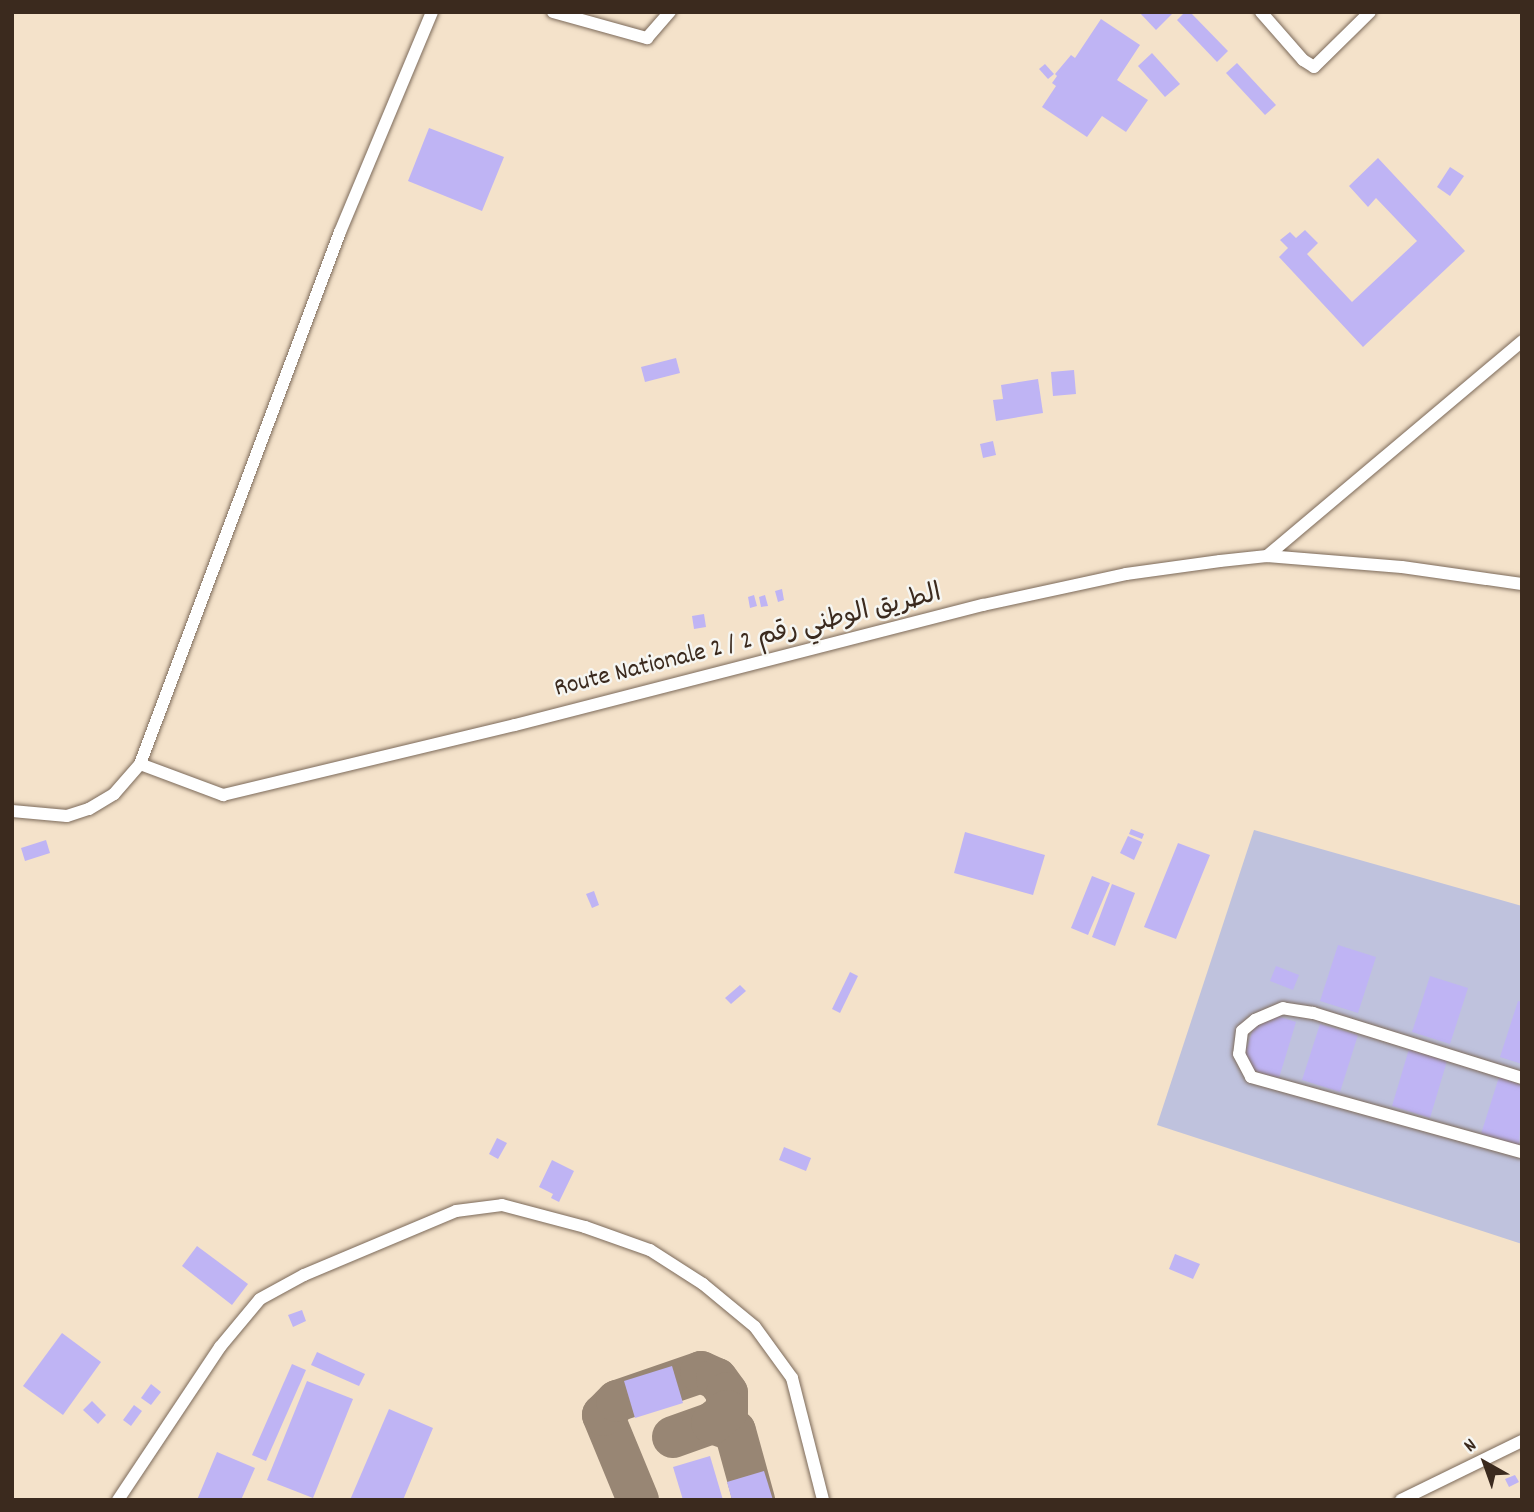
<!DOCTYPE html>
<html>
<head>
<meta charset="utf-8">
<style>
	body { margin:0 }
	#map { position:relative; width:1534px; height:1512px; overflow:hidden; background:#f4e2ca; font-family:Dekko,"Playpen Sans Arabic",sans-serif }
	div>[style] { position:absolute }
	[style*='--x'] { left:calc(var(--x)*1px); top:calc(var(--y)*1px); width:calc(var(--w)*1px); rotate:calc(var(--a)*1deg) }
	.industrial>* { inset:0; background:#bfc2dd }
	.taxiway>* { height:42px; margin:-21px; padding:0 21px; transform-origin:21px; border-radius:21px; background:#988674 }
	.building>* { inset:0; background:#bfb4f4 }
	.roads { filter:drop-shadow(0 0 2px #7c6a5a) drop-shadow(0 0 2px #7c6a5a) }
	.minor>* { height:12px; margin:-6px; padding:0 6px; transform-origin:6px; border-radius:6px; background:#fff }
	span { translate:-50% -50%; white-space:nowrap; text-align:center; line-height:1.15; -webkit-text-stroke:5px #f6f6f2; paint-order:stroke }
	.street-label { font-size:26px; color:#3b2a1e }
	.frame { position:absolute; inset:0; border:14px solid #3b2a1e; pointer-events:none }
	.north { position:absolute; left:1450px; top:1428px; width:70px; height:70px; -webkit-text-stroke:5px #f6f6f2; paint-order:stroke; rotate:320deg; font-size:19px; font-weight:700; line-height:28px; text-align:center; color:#3b2a1e }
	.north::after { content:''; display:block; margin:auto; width:24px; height:32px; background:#3b2a1e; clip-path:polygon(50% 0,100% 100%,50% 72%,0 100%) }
</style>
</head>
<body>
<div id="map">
	<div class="industrial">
		<div style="clip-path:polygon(1254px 830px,1522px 906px,1522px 1244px,1157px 1125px)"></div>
	</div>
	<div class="taxiway">
		<div style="--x:673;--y:1437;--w:41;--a:-19.7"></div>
		<div style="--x:712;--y:1423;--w:24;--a:19"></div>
		<div style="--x:735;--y:1431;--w:72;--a:74.6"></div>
		<div style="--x:638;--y:1500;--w:92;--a:-112.4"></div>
		<div style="--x:603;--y:1415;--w:20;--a:-45"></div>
		<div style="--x:617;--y:1401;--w:89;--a:-19"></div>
		<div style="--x:701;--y:1372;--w:17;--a:24"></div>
		<div style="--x:717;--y:1379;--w:17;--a:54"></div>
		<div style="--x:727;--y:1393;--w:18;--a:90"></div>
		<div style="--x:727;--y:1411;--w:19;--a:141"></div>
	</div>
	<div class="building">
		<div style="clip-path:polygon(1139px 12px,1174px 12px,1156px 30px)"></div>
		<div style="clip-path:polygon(1185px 12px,1190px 12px,1228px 51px,1217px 62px,1177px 20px)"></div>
		<div style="clip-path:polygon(1101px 19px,1140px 45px,1117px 80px,1148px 100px,1126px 132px,1102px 116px,1087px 137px,1042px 107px,1056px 86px,1052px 83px,1057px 76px,1055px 74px,1071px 55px,1075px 58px)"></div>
		<div style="clip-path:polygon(1152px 53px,1180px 84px,1165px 97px,1138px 66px)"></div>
		<div style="clip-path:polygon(1237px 63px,1276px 105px,1265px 115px,1226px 73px)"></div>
		<div style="clip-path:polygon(1045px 64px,1054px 74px,1048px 79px,1039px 69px)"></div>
		<div style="clip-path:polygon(429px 128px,504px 157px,482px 211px,408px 181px)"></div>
		<div style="clip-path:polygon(1378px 158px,1465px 251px,1363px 347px,1279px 257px,1288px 248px,1280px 240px,1290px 232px,1296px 238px,1305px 230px,1318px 243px,1307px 254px,1352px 302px,1417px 241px,1376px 198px,1368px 207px,1349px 186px)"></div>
		<div style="clip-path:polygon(1450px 167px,1464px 176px,1450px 196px,1437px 187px)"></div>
		<div style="clip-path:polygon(676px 358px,680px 373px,645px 382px,641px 367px)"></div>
		<div style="clip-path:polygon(1074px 370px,1076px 394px,1053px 396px,1051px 372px)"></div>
		<div style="clip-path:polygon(1038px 379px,1043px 413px,996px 421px,993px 400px,1003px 399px,1001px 385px)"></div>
		<div style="clip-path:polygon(993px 441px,996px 455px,983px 458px,980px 444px)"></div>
		<div style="clip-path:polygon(782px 589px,784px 600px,778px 602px,775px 591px)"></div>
		<div style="clip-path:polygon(754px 595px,757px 606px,750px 608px,748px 597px)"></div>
		<div style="clip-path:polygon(765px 595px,768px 606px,761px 607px,759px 597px)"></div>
		<div style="clip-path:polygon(704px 614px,706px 627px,694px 629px,692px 616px)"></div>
		<div style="clip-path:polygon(1131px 829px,1144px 834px,1142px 839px,1129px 834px)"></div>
		<div style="clip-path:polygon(965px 832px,1045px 855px,1033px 895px,954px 873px)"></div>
		<div style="clip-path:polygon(1128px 836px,1142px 842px,1134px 860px,1120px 853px)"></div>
		<div style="clip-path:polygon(46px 840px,50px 853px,25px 861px,21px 848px)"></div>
		<div style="clip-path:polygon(1178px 843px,1210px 855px,1176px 939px,1144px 927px)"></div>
		<div style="clip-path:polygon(1092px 876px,1110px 883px,1088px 935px,1071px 928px)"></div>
		<div style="clip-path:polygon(1112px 884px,1135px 893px,1115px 946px,1092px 937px)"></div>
		<div style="clip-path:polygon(594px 891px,599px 905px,592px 908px,586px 894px)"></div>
		<div style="clip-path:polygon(1338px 945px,1376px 957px,1358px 1013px,1320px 1001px)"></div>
		<div style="clip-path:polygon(1276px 966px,1299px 975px,1293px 990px,1270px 981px)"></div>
		<div style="clip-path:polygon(850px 972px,858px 976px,840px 1013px,832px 1009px)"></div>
		<div style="clip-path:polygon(1430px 976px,1468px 988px,1450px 1044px,1412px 1032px)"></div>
		<div style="clip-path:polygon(740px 985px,746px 991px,731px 1004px,725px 998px)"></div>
		<div style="clip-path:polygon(1518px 1001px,1522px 1002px,1522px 1064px,1500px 1057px)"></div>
		<div style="clip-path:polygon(1259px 1010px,1296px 1022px,1279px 1078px,1241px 1067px)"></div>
		<div style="clip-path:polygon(1320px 1024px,1358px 1035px,1340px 1092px,1302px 1080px)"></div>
		<div style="clip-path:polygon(1409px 1049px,1447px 1061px,1430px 1118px,1392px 1106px)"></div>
		<div style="clip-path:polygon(1499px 1077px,1522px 1085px,1519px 1146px,1481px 1134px)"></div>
		<div style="clip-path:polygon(497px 1138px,507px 1143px,498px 1159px,489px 1154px)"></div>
		<div style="clip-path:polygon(784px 1147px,811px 1158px,806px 1171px,779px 1160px)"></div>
		<div style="clip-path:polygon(552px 1160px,574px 1171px,559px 1202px,551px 1198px,553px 1194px,539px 1187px)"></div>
		<div style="clip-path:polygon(197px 1246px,248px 1284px,232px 1305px,182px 1266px)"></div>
		<div style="clip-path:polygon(1175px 1254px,1200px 1264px,1193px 1279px,1169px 1269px)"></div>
		<div style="clip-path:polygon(302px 1310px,306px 1321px,293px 1327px,288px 1315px)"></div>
		<div style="clip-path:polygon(62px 1333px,101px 1362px,63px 1415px,23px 1386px)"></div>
		<div style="clip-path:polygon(317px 1352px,365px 1374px,359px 1386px,311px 1365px)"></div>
		<div style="clip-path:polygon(292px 1364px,306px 1370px,266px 1461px,252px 1455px)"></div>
		<div style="clip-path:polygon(672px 1366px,683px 1403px,635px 1418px,624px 1381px)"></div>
		<div style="clip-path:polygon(307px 1381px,353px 1399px,313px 1498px,267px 1480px)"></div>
		<div style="clip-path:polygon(151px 1384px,161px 1392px,151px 1405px,141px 1398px)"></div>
		<div style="clip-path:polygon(92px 1401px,106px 1415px,98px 1424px,83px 1410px)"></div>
		<div style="clip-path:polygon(134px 1405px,142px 1411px,131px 1426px,123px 1420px)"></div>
		<div style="clip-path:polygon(389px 1409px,433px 1428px,403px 1500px,350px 1500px)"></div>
		<div style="clip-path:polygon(217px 1452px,255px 1468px,241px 1500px,197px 1500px)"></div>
		<div style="clip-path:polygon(710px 1456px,723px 1500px,683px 1500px,673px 1467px)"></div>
		<div style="clip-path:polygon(764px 1471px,773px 1500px,732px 1500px,727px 1482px)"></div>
		<div style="clip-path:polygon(1515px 1475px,1519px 1482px,1509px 1487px,1505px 1479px)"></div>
	</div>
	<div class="roads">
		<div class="minor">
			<div style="--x:553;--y:12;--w:98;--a:15.5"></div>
			<div style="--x:647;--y:38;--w:35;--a:-49"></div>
			<div style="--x:1261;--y:12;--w:64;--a:48.8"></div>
			<div style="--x:1303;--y:60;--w:13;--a:32"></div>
			<div style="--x:1314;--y:67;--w:78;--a:-44.5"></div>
			<div style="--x:1267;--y:556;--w:334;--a:-40.1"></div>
			<div style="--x:140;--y:764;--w:89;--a:20.5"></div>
			<div style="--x:223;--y:795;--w:300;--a:-13.5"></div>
			<div style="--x:515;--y:725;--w:483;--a:-14.4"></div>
			<div style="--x:983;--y:605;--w:146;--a:-12.2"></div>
			<div style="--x:1126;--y:574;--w:95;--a:-7.9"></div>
			<div style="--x:1220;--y:561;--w:47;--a:-6.1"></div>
			<div style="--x:1267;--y:556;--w:135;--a:4.7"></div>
			<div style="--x:1402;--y:567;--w:121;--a:8.1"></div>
			<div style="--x:12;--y:811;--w:55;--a:5.2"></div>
			<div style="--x:67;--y:816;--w:23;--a:-18"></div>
			<div style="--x:89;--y:809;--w:29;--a:-31"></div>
			<div style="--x:114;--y:794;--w:40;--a:-49"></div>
			<div style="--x:140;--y:764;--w:568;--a:-69.4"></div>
			<div style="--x:340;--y:232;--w:238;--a:-67.3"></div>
			<div style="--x:1522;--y:1078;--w:219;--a:-162.7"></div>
			<div style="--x:1313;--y:1013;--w:30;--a:-171"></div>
			<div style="--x:1283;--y:1008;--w:30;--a:157"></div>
			<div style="--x:1255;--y:1020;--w:17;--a:140"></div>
			<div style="--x:1242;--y:1031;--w:23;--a:97"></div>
			<div style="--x:1239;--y:1054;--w:26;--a:62"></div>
			<div style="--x:1251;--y:1077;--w:281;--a:15.5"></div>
			<div style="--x:118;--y:1500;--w:184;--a:-56.3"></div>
			<div style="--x:220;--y:1347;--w:62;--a:-50.2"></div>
			<div style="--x:260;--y:1299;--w:50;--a:-28.6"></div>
			<div style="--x:304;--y:1275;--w:165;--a:-22.8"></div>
			<div style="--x:456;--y:1211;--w:46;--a:-7.4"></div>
			<div style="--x:502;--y:1205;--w:86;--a:14.8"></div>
			<div style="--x:585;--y:1227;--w:69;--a:19.5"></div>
			<div style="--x:650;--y:1250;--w:63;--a:32.7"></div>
			<div style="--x:703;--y:1284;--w:67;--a:39.6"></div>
			<div style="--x:755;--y:1327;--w:63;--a:54"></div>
			<div style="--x:792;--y:1378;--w:126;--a:75.7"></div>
			<div style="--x:1401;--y:1500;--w:135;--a:-26"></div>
		</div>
	</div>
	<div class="street-label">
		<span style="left:748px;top:642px;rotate:-14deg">Route Nationale 2 / الطريق الوطني رقم 2</span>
	</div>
	<div class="frame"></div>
	<div class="north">N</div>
</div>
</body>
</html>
